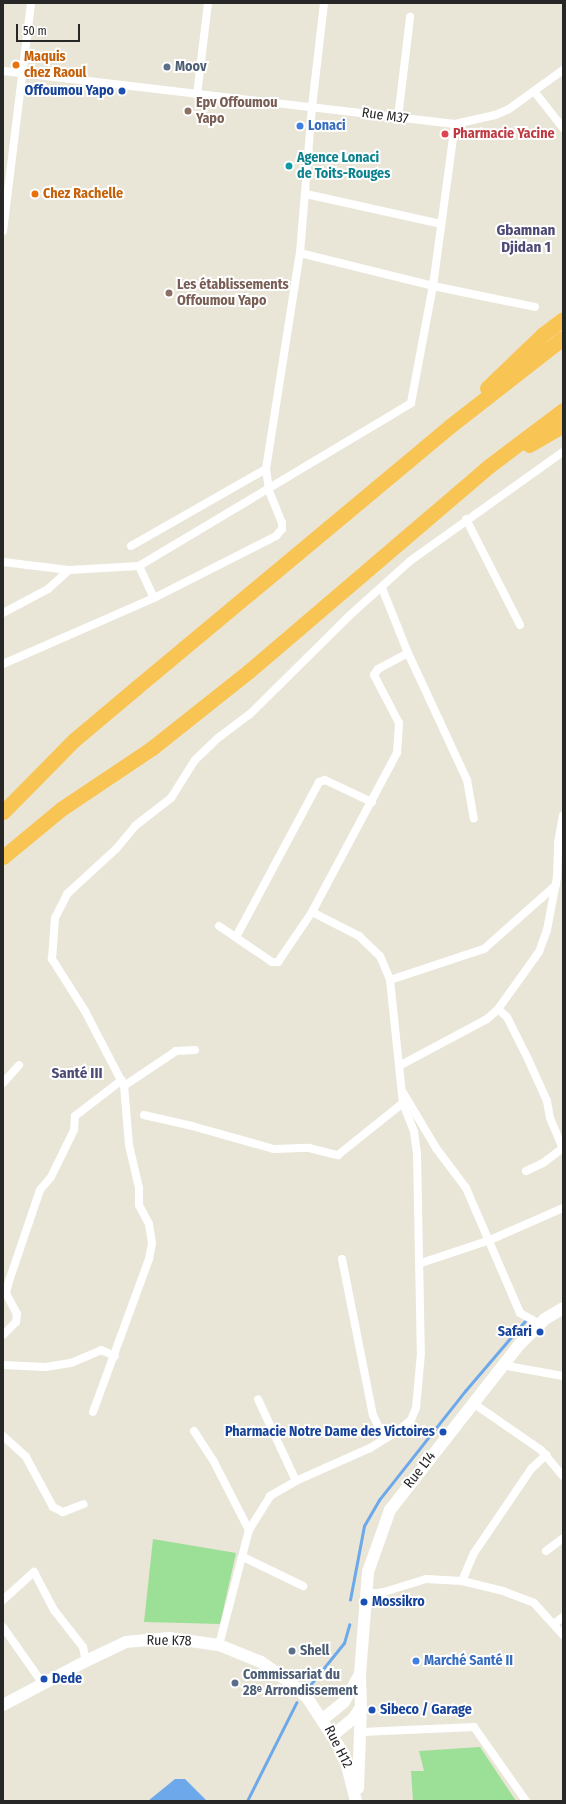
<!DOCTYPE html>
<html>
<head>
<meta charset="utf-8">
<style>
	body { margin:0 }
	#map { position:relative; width:566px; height:1804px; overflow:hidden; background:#e9e6d8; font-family:"Fira Sans Condensed",sans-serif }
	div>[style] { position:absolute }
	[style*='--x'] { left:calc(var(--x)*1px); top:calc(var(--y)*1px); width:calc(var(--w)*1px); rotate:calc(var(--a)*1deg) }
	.green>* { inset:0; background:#9cdf96 }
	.water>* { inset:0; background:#6da8ea }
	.stream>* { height:2.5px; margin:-1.25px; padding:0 1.25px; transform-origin:1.25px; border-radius:1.25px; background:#6da8ea }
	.street>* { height:8px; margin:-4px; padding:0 4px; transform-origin:4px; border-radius:4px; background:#fff }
	.secondary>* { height:12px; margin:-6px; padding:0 6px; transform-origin:6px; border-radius:6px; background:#fff }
	.highway>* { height:15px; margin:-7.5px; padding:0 7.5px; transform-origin:7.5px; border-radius:7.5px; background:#f8c554 }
	.dots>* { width:11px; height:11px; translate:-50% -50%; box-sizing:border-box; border:2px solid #fff; border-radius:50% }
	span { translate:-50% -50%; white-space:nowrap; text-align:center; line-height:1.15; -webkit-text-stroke:4px #fff; paint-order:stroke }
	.food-label { font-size:14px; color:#c56008; font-weight:700 }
	.left { translate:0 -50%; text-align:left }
	.service-label { font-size:14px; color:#4e5e75; font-weight:700 }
	.transit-label { font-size:14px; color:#164399; font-weight:700 }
	.right { translate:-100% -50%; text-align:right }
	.education-label { font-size:14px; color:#785e54; font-weight:700 }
	.street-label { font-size:14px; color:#272727 }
	.shop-label { font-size:14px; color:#366cbe; font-weight:700 }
	.health-label { font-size:14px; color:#be3a42; font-weight:700 }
	.culture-label { font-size:14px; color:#0d838f; font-weight:700 }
	.neighbourhood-label { font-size:15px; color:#4d4975; font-weight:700 }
	.frame { position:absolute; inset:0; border:4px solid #272727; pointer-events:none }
	.scale { position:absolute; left:16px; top:24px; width:64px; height:18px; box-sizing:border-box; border:2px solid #272727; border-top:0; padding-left:5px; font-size:12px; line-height:14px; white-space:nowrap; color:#272727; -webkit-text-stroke:3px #fff; paint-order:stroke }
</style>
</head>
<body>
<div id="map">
	<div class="green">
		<div style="clip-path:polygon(153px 1539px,236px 1553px,220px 1624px,144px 1622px)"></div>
		<div style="clip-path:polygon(480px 1747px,516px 1801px,413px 1801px,411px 1771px,424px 1771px,419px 1751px)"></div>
	</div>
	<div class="water">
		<div style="clip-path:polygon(175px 1779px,185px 1779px,207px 1801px,148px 1801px)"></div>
	</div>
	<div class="stream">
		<div style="--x:350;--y:1600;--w:75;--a:-79.3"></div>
		<div style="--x:364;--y:1526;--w:30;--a:-60"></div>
		<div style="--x:379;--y:1500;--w:139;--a:-51.7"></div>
		<div style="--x:465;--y:1391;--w:92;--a:-49.4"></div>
		<div style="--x:307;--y:1689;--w:59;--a:-51.2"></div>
		<div style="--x:344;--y:1643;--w:19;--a:-74"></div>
		<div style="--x:247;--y:1801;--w:110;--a:-63.4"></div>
	</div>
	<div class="street">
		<div style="--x:3;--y:71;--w:455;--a:6.7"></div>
		<div style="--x:455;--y:124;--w:41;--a:-12.7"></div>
		<div style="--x:495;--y:115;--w:15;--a:-23"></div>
		<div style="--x:509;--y:109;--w:67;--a:-35.8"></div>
		<div style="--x:534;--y:91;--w:47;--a:51.9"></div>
		<div style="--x:197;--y:95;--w:93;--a:-83.2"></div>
		<div style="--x:398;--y:118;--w:102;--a:-83.2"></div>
		<div style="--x:306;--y:194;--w:138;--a:12.5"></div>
		<div style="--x:3;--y:231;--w:230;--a:-83"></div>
		<div style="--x:300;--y:253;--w:137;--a:13.9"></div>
		<div style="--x:433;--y:286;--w:104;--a:11.6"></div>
		<div style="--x:466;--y:519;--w:119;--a:63"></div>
		<div style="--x:131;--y:546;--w:155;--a:-29.7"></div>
		<div style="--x:3;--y:562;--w:66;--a:6.9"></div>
		<div style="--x:69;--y:570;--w:70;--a:-3.3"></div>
		<div style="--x:139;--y:566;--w:317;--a:-30.9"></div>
		<div style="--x:411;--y:403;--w:119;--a:-79.4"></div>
		<div style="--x:433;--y:286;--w:163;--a:-82.3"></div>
		<div style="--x:139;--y:566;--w:35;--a:65"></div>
		<div style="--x:382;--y:588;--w:70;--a:68.2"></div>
		<div style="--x:408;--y:653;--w:140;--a:65.1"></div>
		<div style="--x:467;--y:780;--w:39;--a:80"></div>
		<div style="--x:3;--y:613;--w:51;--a:-28.1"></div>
		<div style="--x:48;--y:589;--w:28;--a:-42"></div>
		<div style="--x:3;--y:664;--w:165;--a:-23.6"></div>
		<div style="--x:154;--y:598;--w:137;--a:-26.9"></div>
		<div style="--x:276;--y:536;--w:9;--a:-49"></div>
		<div style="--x:282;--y:529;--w:6;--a:-90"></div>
		<div style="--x:282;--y:523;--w:35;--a:-112"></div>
		<div style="--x:269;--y:490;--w:21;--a:-98"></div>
		<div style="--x:266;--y:469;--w:219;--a:-81.1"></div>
		<div style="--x:300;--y:253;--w:146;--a:-85.3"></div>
		<div style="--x:312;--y:107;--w:105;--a:-83.4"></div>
		<div style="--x:312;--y:912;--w:180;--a:-61.9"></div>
		<div style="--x:397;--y:753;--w:30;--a:-86"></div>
		<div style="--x:399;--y:723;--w:54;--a:-117.5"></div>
		<div style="--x:374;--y:675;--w:7;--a:-56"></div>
		<div style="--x:378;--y:669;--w:34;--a:-28"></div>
		<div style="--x:219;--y:926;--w:64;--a:34.2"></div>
		<div style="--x:272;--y:962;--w:6;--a:0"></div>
		<div style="--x:278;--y:962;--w:60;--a:-55.8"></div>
		<div style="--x:312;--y:912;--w:53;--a:27.1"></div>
		<div style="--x:359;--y:936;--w:29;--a:44"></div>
		<div style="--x:380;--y:956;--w:26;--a:67"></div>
		<div style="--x:390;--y:980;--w:124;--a:84"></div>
		<div style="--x:403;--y:1103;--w:31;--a:69"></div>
		<div style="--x:414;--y:1132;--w:21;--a:82"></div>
		<div style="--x:417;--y:1153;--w:200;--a:88.9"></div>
		<div style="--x:421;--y:1353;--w:55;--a:95.2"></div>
		<div style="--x:416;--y:1408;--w:13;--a:113"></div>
		<div style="--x:411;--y:1420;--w:19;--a:141"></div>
		<div style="--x:396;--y:1432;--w:31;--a:148"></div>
		<div style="--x:370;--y:1448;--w:81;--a:156"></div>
		<div style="--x:236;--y:937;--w:176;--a:-61.8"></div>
		<div style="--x:319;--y:782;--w:6;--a:-18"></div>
		<div style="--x:325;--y:780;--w:52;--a:25.1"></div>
		<div style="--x:390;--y:980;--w:99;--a:-18.3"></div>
		<div style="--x:484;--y:949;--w:96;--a:-41.6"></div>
		<div style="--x:498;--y:1009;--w:12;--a:42"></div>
		<div style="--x:507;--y:1017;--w:47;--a:63.4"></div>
		<div style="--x:528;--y:1059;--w:46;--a:65.7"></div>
		<div style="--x:547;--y:1101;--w:17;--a:80"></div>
		<div style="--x:550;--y:1118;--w:34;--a:67"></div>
		<div style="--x:399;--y:1066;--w:100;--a:-28.1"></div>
		<div style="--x:487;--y:1019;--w:15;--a:-42"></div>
		<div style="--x:498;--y:1009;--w:70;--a:-54.3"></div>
		<div style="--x:539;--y:952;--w:23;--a:-70"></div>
		<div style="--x:547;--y:930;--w:54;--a:-79.3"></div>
		<div style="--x:557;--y:877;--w:34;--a:-88"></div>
		<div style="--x:558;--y:843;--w:28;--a:-80"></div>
		<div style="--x:3;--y:1083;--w:24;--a:-48"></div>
		<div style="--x:124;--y:1086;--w:63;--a:-33.9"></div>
		<div style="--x:176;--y:1051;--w:19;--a:-3"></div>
		<div style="--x:404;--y:1094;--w:63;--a:59.3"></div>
		<div style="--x:436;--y:1148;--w:50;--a:53.1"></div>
		<div style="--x:466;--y:1188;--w:136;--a:66.6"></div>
		<div style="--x:520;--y:1313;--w:23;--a:29"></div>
		<div style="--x:144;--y:1115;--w:49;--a:12.9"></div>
		<div style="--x:192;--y:1126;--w:85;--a:15.7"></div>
		<div style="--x:274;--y:1149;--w:35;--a:-2"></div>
		<div style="--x:309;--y:1148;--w:30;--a:14"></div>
		<div style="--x:338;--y:1155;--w:83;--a:-38.7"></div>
		<div style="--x:526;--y:1171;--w:19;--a:-25"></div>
		<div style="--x:543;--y:1163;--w:25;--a:-37"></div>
		<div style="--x:342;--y:1259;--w:159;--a:78.8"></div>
		<div style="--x:373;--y:1415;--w:26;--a:65"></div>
		<div style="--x:421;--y:1263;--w:73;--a:-18.4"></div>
		<div style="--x:490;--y:1240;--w:80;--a:-23.7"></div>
		<div style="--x:3;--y:1335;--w:18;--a:-45"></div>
		<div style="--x:16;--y:1322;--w:8;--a:-83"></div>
		<div style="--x:17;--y:1314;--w:24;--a:-118"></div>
		<div style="--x:6;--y:1293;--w:12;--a:-76"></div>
		<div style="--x:9;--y:1281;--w:96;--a:-71.2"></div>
		<div style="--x:40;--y:1190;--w:17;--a:-50"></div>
		<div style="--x:51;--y:1177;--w:52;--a:-63.9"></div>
		<div style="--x:74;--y:1130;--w:14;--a:-86"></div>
		<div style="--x:75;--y:1116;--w:59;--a:-37.5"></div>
		<div style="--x:3;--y:1365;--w:42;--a:2.7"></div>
		<div style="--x:45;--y:1367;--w:26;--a:-9"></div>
		<div style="--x:71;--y:1363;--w:33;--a:-23"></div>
		<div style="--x:101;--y:1350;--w:15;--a:23"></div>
		<div style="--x:502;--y:1365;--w:62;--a:10.2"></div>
		<div style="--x:473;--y:1403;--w:83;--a:34.7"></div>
		<div style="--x:541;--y:1450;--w:34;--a:50"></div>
		<div style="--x:93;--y:1412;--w:163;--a:-69.9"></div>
		<div style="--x:149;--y:1259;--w:16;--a:-79"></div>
		<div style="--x:152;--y:1243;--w:19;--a:-99"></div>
		<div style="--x:149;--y:1224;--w:21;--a:-118"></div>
		<div style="--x:139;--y:1205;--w:17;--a:-90"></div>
		<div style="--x:139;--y:1188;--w:44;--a:-103.1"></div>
		<div style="--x:129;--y:1145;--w:59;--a:-94.8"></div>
		<div style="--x:124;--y:1086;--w:85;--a:-117.5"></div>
		<div style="--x:85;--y:1011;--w:62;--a:-122.4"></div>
		<div style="--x:52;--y:959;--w:41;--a:-85.8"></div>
		<div style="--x:55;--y:918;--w:27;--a:-63"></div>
		<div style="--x:67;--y:894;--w:67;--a:-42.6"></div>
		<div style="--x:116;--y:849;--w:30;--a:-50"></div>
		<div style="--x:135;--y:826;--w:46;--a:-37.9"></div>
		<div style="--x:171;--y:798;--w:45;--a:-57.7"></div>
		<div style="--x:195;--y:760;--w:32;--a:-44"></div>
		<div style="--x:218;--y:738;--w:39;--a:-37"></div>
		<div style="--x:249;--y:715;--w:141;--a:-44.7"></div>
		<div style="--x:349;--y:616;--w:82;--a:-42"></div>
		<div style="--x:410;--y:561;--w:188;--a:-35.5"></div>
		<div style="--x:194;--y:1431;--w:35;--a:57"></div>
		<div style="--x:213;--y:1460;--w:79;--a:62.8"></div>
		<div style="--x:3;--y:1436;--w:31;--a:42"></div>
		<div style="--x:26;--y:1457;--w:57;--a:61.6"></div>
		<div style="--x:53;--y:1507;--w:11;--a:27"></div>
		<div style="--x:63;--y:1512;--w:22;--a:-21"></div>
		<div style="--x:546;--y:1551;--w:21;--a:-37"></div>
		<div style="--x:243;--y:1557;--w:67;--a:25.8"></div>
		<div style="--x:462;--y:1581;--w:30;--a:-67"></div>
		<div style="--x:474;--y:1553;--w:102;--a:-55.8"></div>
		<div style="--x:531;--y:1469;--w:21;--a:-43"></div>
		<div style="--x:366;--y:1594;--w:18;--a:-6"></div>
		<div style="--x:384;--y:1592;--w:44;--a:-17.2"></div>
		<div style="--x:426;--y:1579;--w:36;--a:3"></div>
		<div style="--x:462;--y:1581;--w:42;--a:13.7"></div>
		<div style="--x:503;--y:1591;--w:33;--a:21"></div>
		<div style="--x:534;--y:1603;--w:43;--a:47.8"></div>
		<div style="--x:3;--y:1600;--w:42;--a:-42.1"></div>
		<div style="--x:34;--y:1572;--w:43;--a:62.2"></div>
		<div style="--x:54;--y:1610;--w:47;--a:51.9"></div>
		<div style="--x:83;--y:1647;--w:14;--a:78"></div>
		<div style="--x:554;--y:1624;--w:11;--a:-38"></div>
		<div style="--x:3;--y:1627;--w:70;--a:54.9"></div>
		<div style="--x:219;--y:1645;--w:119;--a:-75.4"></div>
		<div style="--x:249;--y:1530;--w:40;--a:-58"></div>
		<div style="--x:270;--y:1496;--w:30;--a:-30"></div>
		<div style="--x:296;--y:1481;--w:90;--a:-114.9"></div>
		<div style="--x:362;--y:1732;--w:112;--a:-2.6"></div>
		<div style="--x:474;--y:1727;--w:90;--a:54.9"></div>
	</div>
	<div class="secondary">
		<div style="--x:3;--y:1705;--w:94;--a:-27.9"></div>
		<div style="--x:86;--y:1661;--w:44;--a:-25.4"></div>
		<div style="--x:126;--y:1642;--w:43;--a:-5.3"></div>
		<div style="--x:169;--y:1638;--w:50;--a:8"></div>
		<div style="--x:219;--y:1645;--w:45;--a:22"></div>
		<div style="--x:261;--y:1662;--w:35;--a:35"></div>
		<div style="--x:290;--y:1682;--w:25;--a:43"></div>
		<div style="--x:308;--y:1699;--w:66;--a:56.8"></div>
		<div style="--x:344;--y:1754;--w:49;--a:75.7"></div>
		<div style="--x:323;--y:1719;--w:27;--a:-39"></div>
		<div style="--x:344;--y:1702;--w:32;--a:-60"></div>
		<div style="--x:333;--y:1735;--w:26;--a:-39"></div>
		<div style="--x:353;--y:1719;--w:14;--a:-56"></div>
		<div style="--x:361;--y:1707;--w:33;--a:-92"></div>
		<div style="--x:360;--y:1674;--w:102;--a:-85.5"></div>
		<div style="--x:368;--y:1572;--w:66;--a:-70.5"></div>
		<div style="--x:390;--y:1510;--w:209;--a:-52"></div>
		<div style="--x:519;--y:1345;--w:37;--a:-45"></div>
		<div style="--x:545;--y:1319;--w:21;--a:-31"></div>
		<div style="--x:358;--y:1788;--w:81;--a:-87.9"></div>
	</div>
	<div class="highway">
		<div style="--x:487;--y:388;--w:76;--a:-43.9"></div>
		<div style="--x:542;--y:335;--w:26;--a:-37"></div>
		<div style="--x:529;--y:445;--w:39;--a:-30"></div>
		<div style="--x:3;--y:812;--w:101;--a:-45.4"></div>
		<div style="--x:74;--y:740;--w:82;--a:-40.1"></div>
		<div style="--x:137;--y:687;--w:408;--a:-39.8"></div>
		<div style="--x:450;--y:426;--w:143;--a:-37.9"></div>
		<div style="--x:3;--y:857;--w:75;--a:-39.6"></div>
		<div style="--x:61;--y:809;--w:110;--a:-33.8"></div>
		<div style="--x:152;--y:748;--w:124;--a:-38.4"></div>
		<div style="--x:249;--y:671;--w:316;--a:-40.5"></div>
		<div style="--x:489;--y:466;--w:93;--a:-37.1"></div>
	</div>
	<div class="dots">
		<div style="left:16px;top:65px;background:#e8710a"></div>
		<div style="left:167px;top:67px;background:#5c6f8a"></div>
		<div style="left:122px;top:91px;background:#1a4fb4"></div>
		<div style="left:188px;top:111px;background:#8d6e63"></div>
		<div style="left:300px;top:126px;background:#3f7fe0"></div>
		<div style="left:445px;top:134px;background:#e0444e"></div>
		<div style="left:289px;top:166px;background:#0f9aa8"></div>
		<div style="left:35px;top:194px;background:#e8710a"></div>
		<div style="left:169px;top:293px;background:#8d6e63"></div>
		<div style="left:540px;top:1332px;background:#1a4fb4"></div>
		<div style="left:443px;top:1432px;background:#1a4fb4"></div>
		<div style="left:364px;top:1602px;background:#1a4fb4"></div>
		<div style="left:292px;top:1651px;background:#5c6f8a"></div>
		<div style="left:416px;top:1661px;background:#3f7fe0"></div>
		<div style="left:44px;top:1679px;background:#1a4fb4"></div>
		<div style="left:235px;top:1683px;background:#5c6f8a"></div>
		<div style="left:372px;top:1710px;background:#1a4fb4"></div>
	</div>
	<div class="food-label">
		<span class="left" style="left:24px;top:65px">Maquis<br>chez Raoul</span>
		<span class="left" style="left:43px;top:194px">Chez Rachelle</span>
	</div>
	<div class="service-label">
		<span class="left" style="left:175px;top:67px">Moov</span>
		<span class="left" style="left:300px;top:1651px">Shell</span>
		<span class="left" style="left:243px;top:1683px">Commissariat du<br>28ᵉ Arrondissement</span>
	</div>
	<div class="transit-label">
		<span class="right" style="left:114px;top:91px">Offoumou Yapo</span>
		<span class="right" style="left:532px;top:1332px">Safari</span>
		<span class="right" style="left:435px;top:1432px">Pharmacie Notre Dame des Victoires</span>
		<span class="left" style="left:372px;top:1602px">Mossikro</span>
		<span class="left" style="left:52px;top:1679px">Dede</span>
		<span class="left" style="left:380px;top:1710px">Sibeco / Garage</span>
	</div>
	<div class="education-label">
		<span class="left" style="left:196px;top:111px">Epv Offoumou<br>Yapo</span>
		<span class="left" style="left:177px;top:293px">Les établissements<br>Offoumou Yapo</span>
	</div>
	<div class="street-label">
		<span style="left:385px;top:116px;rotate:8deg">Rue M37</span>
		<span style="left:420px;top:1470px;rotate:-52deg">Rue L14</span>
		<span style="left:169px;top:1641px;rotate:1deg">Rue K78</span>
		<span style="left:338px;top:1747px;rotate:63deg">Rue H12</span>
	</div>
	<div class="shop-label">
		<span class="left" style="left:308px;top:126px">Lonaci</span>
		<span class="left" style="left:424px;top:1661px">Marché Santé II</span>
	</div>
	<div class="health-label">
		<span class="left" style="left:453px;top:134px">Pharmacie Yacine</span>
	</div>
	<div class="culture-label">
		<span class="left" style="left:297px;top:166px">Agence Lonaci<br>de Toits-Rouges</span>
	</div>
	<div class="neighbourhood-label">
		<span style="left:526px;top:239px">Gbamnan<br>Djidan 1</span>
		<span style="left:77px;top:1074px">Santé III</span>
	</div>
	<div class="frame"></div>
	<div class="scale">50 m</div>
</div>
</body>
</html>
